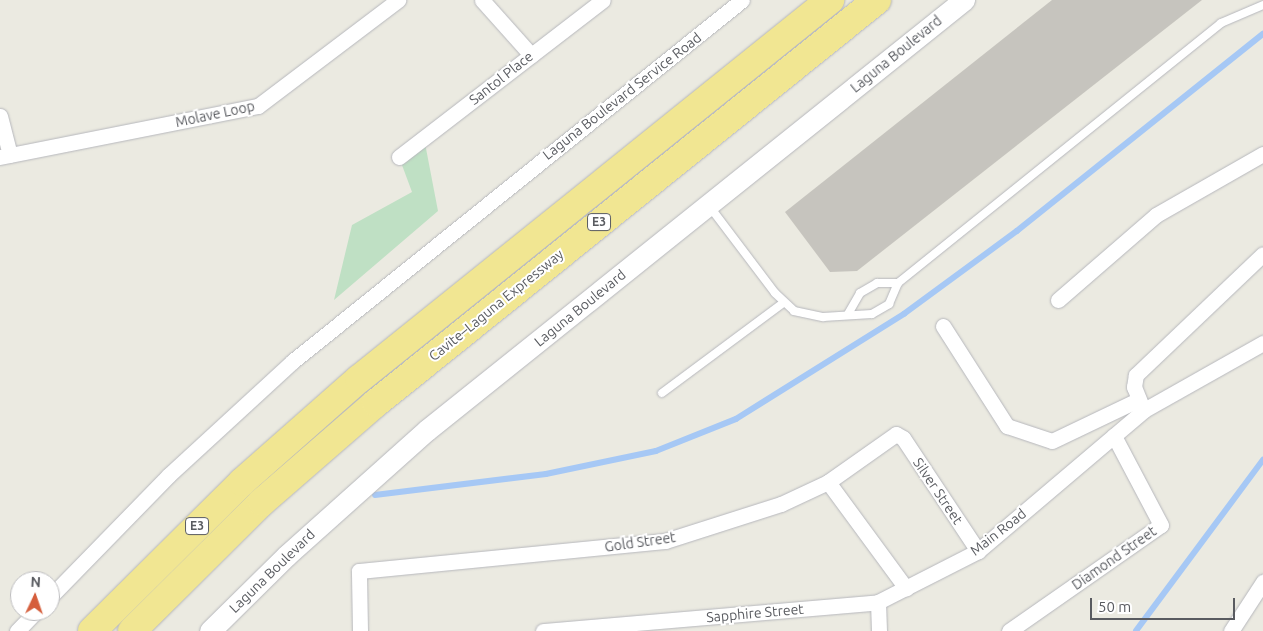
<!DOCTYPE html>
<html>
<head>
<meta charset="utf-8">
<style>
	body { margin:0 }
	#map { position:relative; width:1263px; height:631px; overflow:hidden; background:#ebeae1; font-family:Ubuntu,sans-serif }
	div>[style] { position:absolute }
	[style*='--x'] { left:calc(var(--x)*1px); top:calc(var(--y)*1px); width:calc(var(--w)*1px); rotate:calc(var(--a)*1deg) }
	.green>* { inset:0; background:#bfe0c4 }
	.stream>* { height:5.5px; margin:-2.75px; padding:0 2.75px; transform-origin:2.75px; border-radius:2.75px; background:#a6c8f5 }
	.building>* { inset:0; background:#c6c4be }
	.roads { filter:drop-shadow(0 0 1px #b6b7bc) drop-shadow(0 0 1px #b6b7bc) }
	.service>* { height:8px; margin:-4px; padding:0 4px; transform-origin:4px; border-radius:4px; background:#fff }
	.minor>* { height:15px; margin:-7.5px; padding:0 7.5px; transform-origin:7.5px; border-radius:7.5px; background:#fff }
	.secondary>* { height:21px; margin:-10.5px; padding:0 10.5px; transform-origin:10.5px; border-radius:10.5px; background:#fff }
	.motorway>* { height:28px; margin:-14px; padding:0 14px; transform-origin:14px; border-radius:14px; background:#f1e692 }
	span { translate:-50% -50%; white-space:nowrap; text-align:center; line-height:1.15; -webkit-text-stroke:4px #fff; paint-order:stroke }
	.shield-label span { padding:1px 4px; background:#fff; border:1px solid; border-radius:4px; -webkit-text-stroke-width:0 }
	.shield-label { font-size:12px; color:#595b60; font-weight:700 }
	.street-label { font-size:14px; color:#595b60 }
	.north { position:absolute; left:10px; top:571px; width:50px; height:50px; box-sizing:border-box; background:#fff; border:1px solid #bdbdbf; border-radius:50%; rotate:3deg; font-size:14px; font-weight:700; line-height:20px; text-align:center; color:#595b60 }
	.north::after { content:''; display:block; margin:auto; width:18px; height:22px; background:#d55e3c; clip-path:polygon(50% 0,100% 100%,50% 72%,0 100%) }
	.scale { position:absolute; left:1090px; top:598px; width:145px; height:22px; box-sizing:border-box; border:2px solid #595b60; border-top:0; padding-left:6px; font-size:15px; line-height:18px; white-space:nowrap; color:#595b60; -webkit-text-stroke:4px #fff; paint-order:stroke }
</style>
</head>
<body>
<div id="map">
	<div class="green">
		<div style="clip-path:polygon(424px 138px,438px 211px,334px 300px,352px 225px,412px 192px,399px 157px)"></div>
	</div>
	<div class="stream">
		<div style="--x:375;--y:495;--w:172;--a:-7"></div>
		<div style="--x:546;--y:474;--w:112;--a:-11.8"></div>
		<div style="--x:656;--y:451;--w:86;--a:-21.8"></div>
		<div style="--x:736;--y:419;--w:198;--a:-32"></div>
		<div style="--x:904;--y:314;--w:140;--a:-36.3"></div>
		<div style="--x:1017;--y:231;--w:315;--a:-38.7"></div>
		<div style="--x:1136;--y:631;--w:213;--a:-53.4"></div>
	</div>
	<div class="building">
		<div style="clip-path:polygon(1052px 0,1202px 0,857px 271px,830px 272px,785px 212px)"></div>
	</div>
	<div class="roads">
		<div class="service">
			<div style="--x:710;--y:207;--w:108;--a:52.9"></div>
			<div style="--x:775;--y:293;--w:26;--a:43"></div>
			<div style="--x:794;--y:311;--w:30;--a:12"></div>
			<div style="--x:823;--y:317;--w:49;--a:-3.5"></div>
			<div style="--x:872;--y:314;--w:20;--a:-30"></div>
			<div style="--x:889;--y:304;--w:23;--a:-67"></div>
			<div style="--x:898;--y:283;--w:415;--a:-38.8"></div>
			<div style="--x:1221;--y:23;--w:46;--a:-23.2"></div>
			<div style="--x:848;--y:314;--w:24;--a:-60"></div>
			<div style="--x:860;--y:293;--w:20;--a:-30"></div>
			<div style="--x:877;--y:283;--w:21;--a:0"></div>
			<div style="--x:662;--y:393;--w:151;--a:-36.6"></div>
		</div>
		<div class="minor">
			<div style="--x:482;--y:0;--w:74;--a:48.3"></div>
			<div style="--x:0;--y:116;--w:40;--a:75.6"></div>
			<div style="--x:0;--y:157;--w:263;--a:-11.2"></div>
			<div style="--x:258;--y:106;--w:176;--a:-37.1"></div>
			<div style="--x:399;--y:157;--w:257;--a:-37.6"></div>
			<div style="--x:1058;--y:300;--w:130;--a:-40.9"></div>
			<div style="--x:1156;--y:215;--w:123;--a:-29.7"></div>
			<div style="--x:943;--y:326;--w:119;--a:57.4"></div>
			<div style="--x:1007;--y:426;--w:47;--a:18.4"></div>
			<div style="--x:1052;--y:441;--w:95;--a:-25.5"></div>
			<div style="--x:1143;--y:409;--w:24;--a:-112"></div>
			<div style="--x:1134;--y:387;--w:12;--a:-81"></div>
			<div style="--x:1136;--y:375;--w:175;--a:-43.6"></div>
			<div style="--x:828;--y:482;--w:132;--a:53.7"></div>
			<div style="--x:50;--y:597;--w:170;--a:-45.7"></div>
			<div style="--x:169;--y:475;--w:168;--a:-42.6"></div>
			<div style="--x:293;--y:361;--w:576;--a:-38.8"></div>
			<div style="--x:878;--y:602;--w:29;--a:88"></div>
			<div style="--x:17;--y:631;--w:28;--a:-46"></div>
			<div style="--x:360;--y:631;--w:60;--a:-91"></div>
			<div style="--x:359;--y:571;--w:307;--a:-5.6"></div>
			<div style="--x:665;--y:541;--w:122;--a:-17.7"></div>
			<div style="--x:781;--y:504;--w:52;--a:-25.1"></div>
			<div style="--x:828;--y:482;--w:83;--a:-35.2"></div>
			<div style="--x:896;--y:434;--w:8;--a:30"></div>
			<div style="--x:903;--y:438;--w:136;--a:56.4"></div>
			<div style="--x:543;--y:631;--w:336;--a:-4.9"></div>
			<div style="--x:878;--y:602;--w:112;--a:-27"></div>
			<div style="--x:978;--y:551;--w:218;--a:-40.3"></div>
			<div style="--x:1144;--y:410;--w:137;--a:-29.4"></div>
			<div style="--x:1009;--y:631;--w:185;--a:-34.9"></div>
			<div style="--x:1161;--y:525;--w:101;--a:-117.8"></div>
			<div style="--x:1231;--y:631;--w:59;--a:-56.9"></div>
		</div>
		<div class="secondary">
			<div style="--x:210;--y:631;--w:107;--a:-44.6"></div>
			<div style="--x:286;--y:556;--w:189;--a:-41.8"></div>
			<div style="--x:427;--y:430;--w:688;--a:-38.69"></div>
		</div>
		<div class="motorway">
			<div style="--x:92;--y:631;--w:211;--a:-44.8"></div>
			<div style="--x:242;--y:482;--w:156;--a:-41.4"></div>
			<div style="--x:359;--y:379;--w:605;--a:-38.82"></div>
			<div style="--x:132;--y:631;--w:183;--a:-44.8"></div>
			<div style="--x:262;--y:502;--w:151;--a:-41"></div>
			<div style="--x:376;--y:403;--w:643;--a:-38.81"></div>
		</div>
	</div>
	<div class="shield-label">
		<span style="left:599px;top:222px">E3</span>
		<span style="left:197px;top:526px">E3</span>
	</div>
	<div class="street-label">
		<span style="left:896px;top:54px;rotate:-39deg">Laguna Boulevard</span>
		<span style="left:501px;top:78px;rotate:-38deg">Santol Place</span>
		<span style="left:622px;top:96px;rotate:-38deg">Laguna Boulevard Service Road</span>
		<span style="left:215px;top:114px;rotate:-12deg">Molave Loop</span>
		<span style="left:496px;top:305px;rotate:-39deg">Cavite–Laguna Expressway</span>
		<span style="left:580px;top:308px;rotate:-39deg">Laguna Boulevard</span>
		<span style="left:938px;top:491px;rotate:56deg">Silver Street</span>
		<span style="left:998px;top:532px;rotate:-38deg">Main Road</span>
		<span style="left:640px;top:542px;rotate:-8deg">Gold Street</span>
		<span style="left:1114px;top:558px;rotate:-35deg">Diamond Street</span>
		<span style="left:272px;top:571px;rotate:-44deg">Laguna Boulevard</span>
		<span style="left:755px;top:613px;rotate:-5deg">Sapphire Street</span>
	</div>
	<div class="north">N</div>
	<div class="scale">50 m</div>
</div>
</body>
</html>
